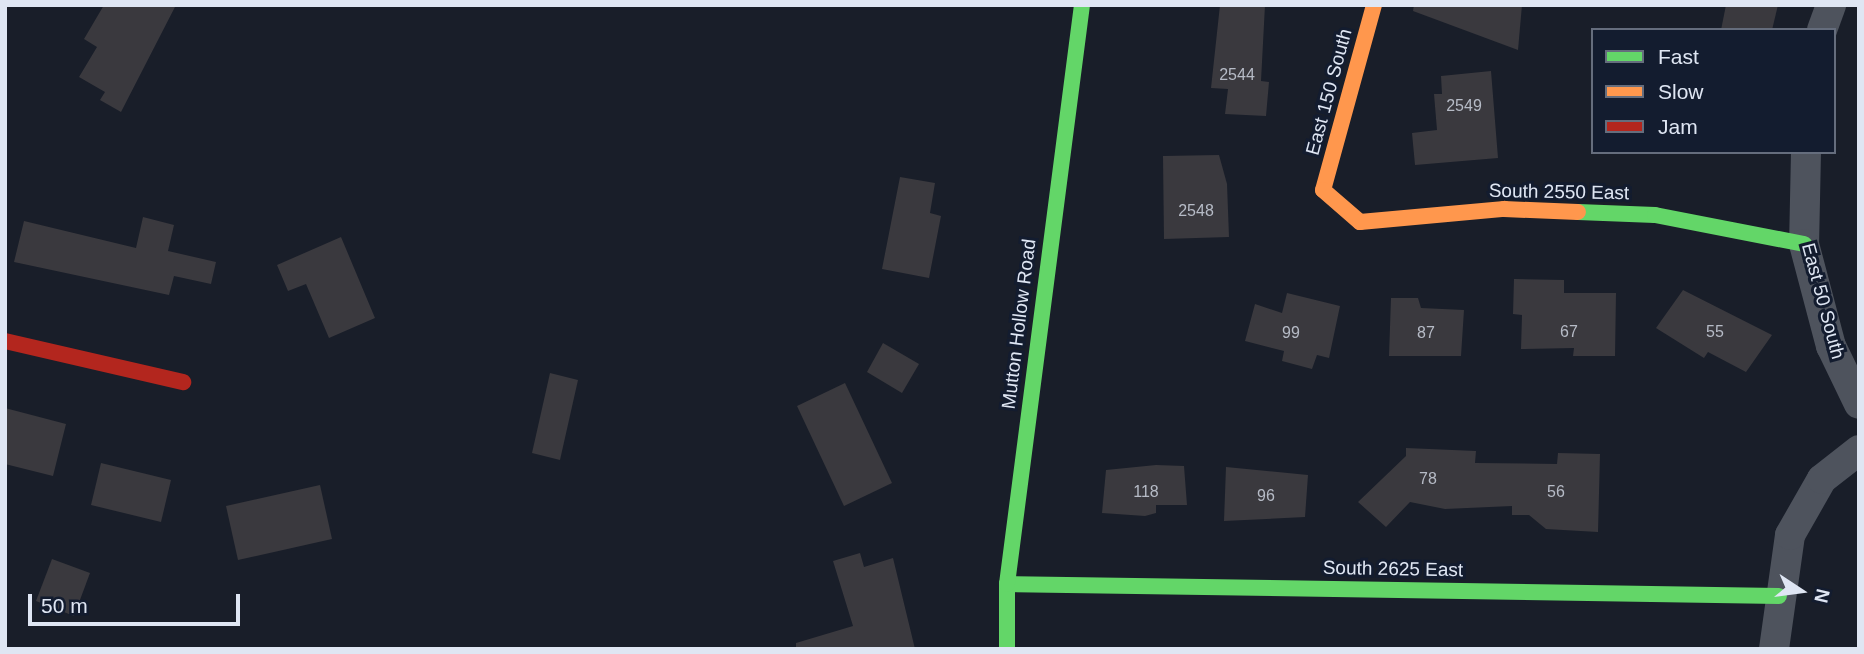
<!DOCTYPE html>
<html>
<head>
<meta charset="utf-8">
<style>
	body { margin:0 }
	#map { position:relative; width:1864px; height:654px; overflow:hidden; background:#191e29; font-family:Helvetica,sans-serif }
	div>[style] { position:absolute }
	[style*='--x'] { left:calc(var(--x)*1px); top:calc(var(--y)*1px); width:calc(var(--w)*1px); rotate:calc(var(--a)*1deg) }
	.building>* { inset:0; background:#3a393e }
	.street>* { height:30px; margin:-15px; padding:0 15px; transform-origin:15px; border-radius:15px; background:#4e535d }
	.fast>* { height:16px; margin:-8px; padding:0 8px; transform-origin:8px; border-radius:8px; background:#63d668 }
	.slow>* { height:16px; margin:-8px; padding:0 8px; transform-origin:8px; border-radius:8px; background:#ff974d }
	.jam>* { height:16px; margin:-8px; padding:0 8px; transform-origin:8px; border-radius:8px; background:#b3261e }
	span { translate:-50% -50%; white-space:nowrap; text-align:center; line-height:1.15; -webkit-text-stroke:6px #131c2f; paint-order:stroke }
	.number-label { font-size:16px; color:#b6bbc6 }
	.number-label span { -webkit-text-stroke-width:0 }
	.street-label { font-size:19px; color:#dfe6f3 }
	.frame { position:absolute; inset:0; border:7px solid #dfe6f3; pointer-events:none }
	.legend { position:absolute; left:1591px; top:28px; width:245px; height:126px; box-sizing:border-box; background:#131c2f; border:2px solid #656d7d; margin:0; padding:9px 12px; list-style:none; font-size:21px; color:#dfe6f3 }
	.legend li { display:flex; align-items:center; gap:14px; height:35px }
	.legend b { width:35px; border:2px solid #656d7d }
	.north { position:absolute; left:1766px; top:556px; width:70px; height:70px; -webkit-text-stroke:5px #131c2f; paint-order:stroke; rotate:103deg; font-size:19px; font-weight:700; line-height:28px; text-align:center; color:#dfe6f3 }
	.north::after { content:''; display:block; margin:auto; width:24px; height:32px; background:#dfe6f3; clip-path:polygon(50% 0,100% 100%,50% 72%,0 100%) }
	.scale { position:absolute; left:28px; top:594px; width:212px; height:32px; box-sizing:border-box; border:4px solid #dfe6f3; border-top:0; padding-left:9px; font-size:21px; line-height:24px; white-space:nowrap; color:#dfe6f3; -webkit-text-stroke:5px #131c2f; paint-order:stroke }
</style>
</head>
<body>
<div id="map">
	<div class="building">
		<div style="clip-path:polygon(104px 5px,176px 5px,121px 112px,100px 100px,105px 92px,79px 77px,97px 47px,84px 39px)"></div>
		<div style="clip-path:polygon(1220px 5px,1265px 5px,1261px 81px,1269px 82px,1266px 116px,1225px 114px,1228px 89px,1211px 88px)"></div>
		<div style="clip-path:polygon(1414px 5px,1522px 5px,1518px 50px,1413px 11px)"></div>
		<div style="clip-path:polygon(1726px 5px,1778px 5px,1772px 30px,1721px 30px)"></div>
		<div style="clip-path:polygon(1491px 71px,1498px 158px,1415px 165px,1412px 133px,1437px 130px,1434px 94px,1442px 94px,1441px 76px)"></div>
		<div style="clip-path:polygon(1219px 155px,1227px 184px,1229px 237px,1164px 239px,1163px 156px)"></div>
		<div style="clip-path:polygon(900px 177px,935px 183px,930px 213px,941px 216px,929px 278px,882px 269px)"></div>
		<div style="clip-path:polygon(143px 217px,174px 225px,168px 251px,216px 262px,211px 284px,174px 276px,169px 295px,14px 262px,24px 221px,136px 248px)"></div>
		<div style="clip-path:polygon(341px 237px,375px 318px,329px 338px,306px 284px,288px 291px,277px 265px)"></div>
		<div style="clip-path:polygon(1514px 279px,1564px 280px,1564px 293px,1616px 293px,1615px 356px,1573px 356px,1574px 348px,1521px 349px,1522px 315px,1513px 314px)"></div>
		<div style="clip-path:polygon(1683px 290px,1772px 335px,1746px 372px,1708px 352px,1704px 358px,1656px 328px)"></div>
		<div style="clip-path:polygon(1287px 293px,1340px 306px,1329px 358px,1317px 355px,1312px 369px,1282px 361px,1284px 351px,1245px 341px,1255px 304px,1282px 313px)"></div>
		<div style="clip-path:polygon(1391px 298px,1418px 298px,1421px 308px,1464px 310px,1461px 356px,1389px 356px)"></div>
		<div style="clip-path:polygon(883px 343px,919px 364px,902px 393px,867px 372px)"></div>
		<div style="clip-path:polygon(550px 373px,578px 380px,560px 460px,532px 453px)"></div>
		<div style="clip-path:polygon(845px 383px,892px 483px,844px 506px,797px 406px)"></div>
		<div style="clip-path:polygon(5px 408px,66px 424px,53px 476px,5px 464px)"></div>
		<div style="clip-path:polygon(1406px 448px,1476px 451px,1475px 463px,1557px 464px,1558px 453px,1600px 454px,1598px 532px,1546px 529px,1529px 515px,1512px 515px,1512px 506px,1445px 509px,1410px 502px,1386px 527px,1358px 502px,1406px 456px)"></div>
		<div style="clip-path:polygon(101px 463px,171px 480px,161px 522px,91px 505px)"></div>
		<div style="clip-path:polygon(1156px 465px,1184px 466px,1187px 505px,1156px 505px,1156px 513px,1145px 516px,1102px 513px,1106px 470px)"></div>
		<div style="clip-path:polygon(1226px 467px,1308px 475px,1305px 517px,1224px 521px)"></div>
		<div style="clip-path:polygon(320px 485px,332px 539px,238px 560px,226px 506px)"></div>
		<div style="clip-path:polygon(860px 553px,864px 567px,893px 558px,915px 649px,796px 649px,796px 643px,853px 626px,833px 561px)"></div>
		<div style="clip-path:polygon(52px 559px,90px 573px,74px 616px,36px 601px)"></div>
	</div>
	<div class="street">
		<div style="--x:1822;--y:30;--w:27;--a:-70"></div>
		<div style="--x:1806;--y:152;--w:92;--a:91.2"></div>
		<div style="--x:1804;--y:244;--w:106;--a:75.2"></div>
		<div style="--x:1831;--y:346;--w:64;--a:64.2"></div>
		<div style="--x:1774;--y:649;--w:115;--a:-82"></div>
		<div style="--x:1790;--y:535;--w:64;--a:-60.3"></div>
		<div style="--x:1822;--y:479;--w:47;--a:-38.1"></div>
	</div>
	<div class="fast">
		<div style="--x:1578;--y:212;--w:77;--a:2.2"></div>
		<div style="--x:1655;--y:215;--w:152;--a:11"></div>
		<div style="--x:1007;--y:584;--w:772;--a:0.89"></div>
		<div style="--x:1007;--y:649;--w:65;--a:-90"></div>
		<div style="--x:1007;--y:584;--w:584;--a:-82.62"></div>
	</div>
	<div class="slow">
		<div style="--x:1374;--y:5;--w:192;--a:105.4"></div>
		<div style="--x:1323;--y:190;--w:49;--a:40.9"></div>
		<div style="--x:1360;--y:222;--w:145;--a:-5.2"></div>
		<div style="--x:1504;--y:209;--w:74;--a:2.3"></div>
	</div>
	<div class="jam">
		<div style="--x:5;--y:341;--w:183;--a:13"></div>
	</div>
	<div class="number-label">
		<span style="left:1237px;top:75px">2544</span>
		<span style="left:1464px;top:106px">2549</span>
		<span style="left:1196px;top:211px">2548</span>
		<span style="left:1569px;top:332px">67</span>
		<span style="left:1715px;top:332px">55</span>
		<span style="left:1291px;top:333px">99</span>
		<span style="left:1426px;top:333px">87</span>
		<span style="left:1428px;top:479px">78</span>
		<span style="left:1146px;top:492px">118</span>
		<span style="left:1556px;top:492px">56</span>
		<span style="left:1266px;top:496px">96</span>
	</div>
	<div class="street-label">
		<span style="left:1329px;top:92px;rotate:-75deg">East 150 South</span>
		<span style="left:1559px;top:192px;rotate:1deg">South 2550 East</span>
		<span style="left:1823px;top:301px;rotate:75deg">East 50 South</span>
		<span style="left:1019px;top:324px;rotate:-83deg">Mutton Hollow Road</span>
		<span style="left:1393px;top:569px;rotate:1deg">South 2625 East</span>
	</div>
	<div class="frame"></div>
	<ul class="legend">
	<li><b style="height:9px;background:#63d668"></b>Fast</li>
	<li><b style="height:9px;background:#ff974d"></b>Slow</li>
	<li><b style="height:9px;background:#b3261e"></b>Jam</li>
	</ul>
	<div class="north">N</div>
	<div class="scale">50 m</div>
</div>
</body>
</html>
